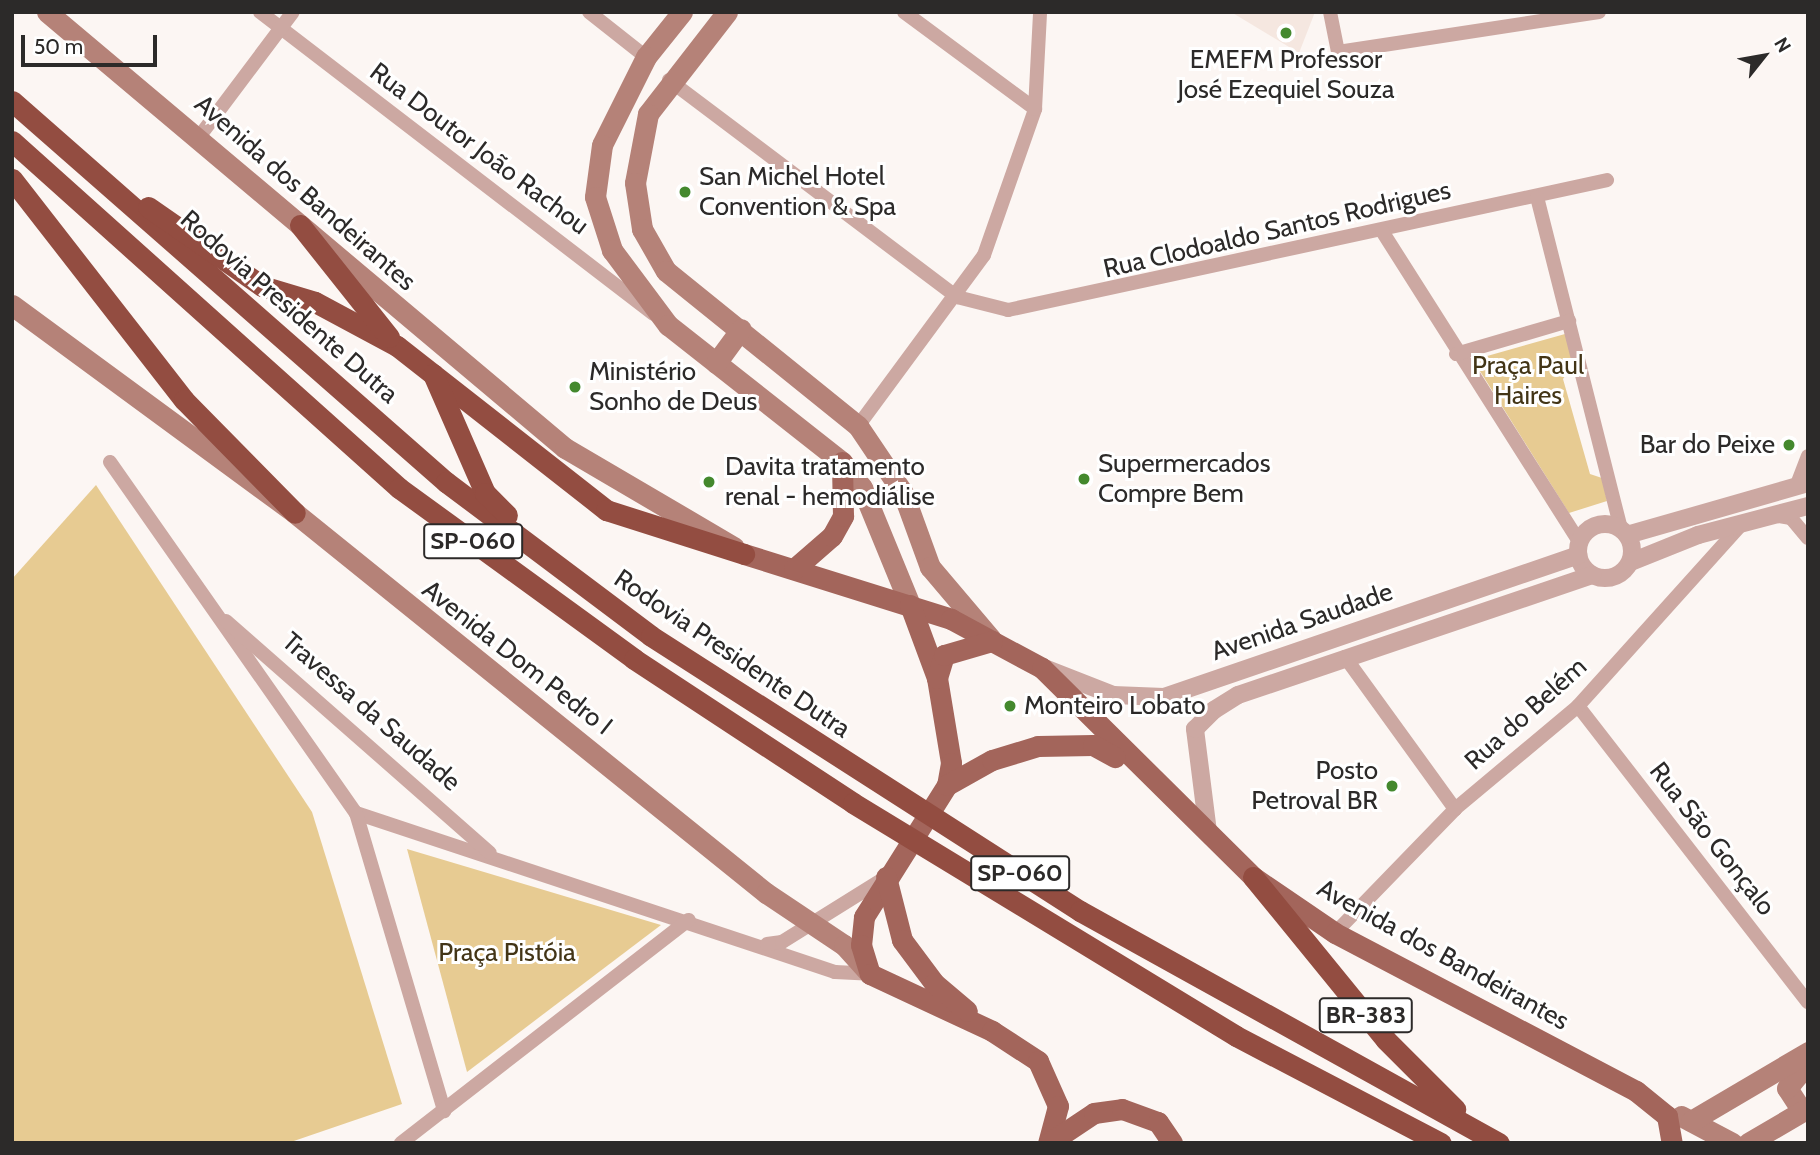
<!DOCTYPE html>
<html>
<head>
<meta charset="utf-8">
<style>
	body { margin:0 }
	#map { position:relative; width:1820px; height:1155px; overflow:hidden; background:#fcf6f3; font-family:Cabin,sans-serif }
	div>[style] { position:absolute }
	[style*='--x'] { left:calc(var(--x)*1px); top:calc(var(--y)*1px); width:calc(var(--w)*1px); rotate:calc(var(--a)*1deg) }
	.built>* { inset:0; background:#f5e7e0 }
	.green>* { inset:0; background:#e7cb92 }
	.minor>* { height:14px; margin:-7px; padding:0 7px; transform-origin:7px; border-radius:7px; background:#cca8a2 }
	.tertiary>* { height:18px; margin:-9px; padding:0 9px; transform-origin:9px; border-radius:9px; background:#cca8a2 }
	.tertiary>.ring { margin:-9px; padding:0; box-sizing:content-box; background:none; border:18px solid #cca8a2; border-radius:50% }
	.secondary>* { height:21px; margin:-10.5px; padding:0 10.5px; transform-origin:10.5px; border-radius:10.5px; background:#b58278 }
	.primary>* { height:21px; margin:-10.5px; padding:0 10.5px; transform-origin:10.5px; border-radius:10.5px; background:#a3655b }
	.motorway>* { height:21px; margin:-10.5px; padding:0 10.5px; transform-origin:10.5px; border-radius:10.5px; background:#934d41 }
	.dots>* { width:19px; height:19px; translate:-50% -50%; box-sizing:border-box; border:4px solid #fff; border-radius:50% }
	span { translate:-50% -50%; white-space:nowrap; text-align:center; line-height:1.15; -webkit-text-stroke:6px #fff; paint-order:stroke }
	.shield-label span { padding:2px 5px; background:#fff; border:2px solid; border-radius:5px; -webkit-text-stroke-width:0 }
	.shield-label { font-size:24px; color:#2c2a29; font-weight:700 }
	.poi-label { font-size:26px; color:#2c2a29 }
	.left { translate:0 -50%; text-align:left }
	.right { translate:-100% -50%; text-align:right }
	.street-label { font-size:26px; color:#2c2a29 }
	.park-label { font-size:26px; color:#433516 }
	.frame { position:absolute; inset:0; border:14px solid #2c2a29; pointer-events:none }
	.north { position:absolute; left:1729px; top:21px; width:70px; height:70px; -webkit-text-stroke:5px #fff; paint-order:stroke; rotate:59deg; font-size:19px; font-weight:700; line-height:28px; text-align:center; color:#2c2a29 }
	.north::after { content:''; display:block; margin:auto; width:24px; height:32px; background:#2c2a29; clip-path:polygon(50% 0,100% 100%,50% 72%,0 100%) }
	.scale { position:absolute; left:21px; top:35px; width:136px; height:32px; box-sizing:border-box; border:4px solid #2c2a29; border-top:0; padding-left:9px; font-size:21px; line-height:24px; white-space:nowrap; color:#2c2a29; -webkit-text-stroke:5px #fff; paint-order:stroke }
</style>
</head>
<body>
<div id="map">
	<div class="built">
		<div style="clip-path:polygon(1231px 12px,1315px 12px,1299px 53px)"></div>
	</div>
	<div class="green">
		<div style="clip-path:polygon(1565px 334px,1575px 362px,1563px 379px,1590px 474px,1602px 478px,1607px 501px,1569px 513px,1473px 360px)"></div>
		<div style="clip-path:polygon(96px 485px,312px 812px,402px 1104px,288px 1143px,12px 1143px,12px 579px)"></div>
		<div style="clip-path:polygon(407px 849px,661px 925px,467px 1072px)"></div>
	</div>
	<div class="minor">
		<div style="--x:260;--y:12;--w:496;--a:37.5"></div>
		<div style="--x:589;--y:12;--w:73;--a:38.3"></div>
		<div style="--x:904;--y:12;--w:163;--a:36.5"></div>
		<div style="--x:1330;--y:12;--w:41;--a:78.7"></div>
		<div style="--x:1338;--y:52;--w:264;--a:-8.7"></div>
		<div style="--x:669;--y:80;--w:361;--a:37"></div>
		<div style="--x:957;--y:297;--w:53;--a:14.3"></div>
		<div style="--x:1008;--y:310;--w:613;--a:-12.24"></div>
		<div style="--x:199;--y:137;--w:156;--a:-53.1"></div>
		<div style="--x:1537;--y:197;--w:341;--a:75.8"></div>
		<div style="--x:1382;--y:231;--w:368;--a:57.6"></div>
		<div style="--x:1456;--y:354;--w:118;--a:-16.3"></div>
		<div style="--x:858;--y:426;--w:212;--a:-53.6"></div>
		<div style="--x:984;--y:255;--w:155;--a:-70.7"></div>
		<div style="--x:1035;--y:109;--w:97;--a:-87"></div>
		<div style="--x:110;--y:462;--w:429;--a:55"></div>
		<div style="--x:356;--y:813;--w:505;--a:18.36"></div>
		<div style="--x:835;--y:972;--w:35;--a:3"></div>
		<div style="--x:1796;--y:487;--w:33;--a:-69"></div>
		<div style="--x:1778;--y:516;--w:13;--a:9"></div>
		<div style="--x:1791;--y:518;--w:26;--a:50"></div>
		<div style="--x:226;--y:621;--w:351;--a:41.3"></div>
		<div style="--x:1345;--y:657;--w:188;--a:54.1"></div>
		<div style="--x:1578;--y:706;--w:375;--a:52.2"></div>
		<div style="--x:356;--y:813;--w:311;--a:73.5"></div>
		<div style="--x:1335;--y:933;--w:173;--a:-45.9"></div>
		<div style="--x:1455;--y:809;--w:160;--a:-39.9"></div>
		<div style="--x:1578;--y:706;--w:245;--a:-48"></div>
		<div style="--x:767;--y:944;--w:15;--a:-8"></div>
		<div style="--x:782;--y:942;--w:121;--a:-31.9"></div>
		<div style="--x:401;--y:1143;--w:364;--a:-37.8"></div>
	</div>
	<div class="tertiary">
		<div class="ring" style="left:1578px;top:524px;width:36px;height:36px"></div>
		<div style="--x:1627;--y:535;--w:188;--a:-16"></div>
		<div style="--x:1631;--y:562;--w:72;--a:-21.9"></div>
		<div style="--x:1698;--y:535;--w:114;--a:-14.8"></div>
		<div style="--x:1044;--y:668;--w:74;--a:21.4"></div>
		<div style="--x:1113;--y:695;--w:51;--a:2.2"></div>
		<div style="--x:1164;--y:697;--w:438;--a:-18.9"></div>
		<div style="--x:1208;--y:832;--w:104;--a:-97.2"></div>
		<div style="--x:1195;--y:729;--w:27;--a:-45"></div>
		<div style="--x:1214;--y:710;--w:28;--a:-32"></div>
		<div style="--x:1238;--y:695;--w:374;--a:-18.7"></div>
	</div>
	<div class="secondary">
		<div style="--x:47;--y:12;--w:677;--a:40.09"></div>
		<div style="--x:565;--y:448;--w:196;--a:30.4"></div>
		<div style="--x:682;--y:12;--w:58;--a:128.7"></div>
		<div style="--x:646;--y:57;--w:98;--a:116.6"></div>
		<div style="--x:602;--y:145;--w:52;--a:97.7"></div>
		<div style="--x:595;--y:197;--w:56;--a:72.2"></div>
		<div style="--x:612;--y:250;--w:94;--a:53.3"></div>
		<div style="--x:668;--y:325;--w:221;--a:38.2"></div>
		<div style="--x:842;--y:462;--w:33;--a:52"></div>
		<div style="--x:862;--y:488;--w:126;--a:67.7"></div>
		<div style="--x:727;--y:12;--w:129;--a:127.8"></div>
		<div style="--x:648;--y:114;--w:70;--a:100.7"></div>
		<div style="--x:635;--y:183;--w:47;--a:81.3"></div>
		<div style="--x:642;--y:229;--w:48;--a:60.3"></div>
		<div style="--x:666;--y:271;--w:247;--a:38.9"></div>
		<div style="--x:858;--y:426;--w:81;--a:56.1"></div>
		<div style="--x:903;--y:493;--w:79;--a:70"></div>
		<div style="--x:930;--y:567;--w:94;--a:49.7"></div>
		<div style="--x:12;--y:305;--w:351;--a:36.3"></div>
		<div style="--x:295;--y:513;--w:605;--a:38.9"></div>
		<div style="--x:766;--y:893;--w:94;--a:33.7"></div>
		<div style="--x:844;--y:945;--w:39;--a:48"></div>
		<div style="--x:716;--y:363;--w:42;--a:-53.7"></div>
		<div style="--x:1802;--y:1111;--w:27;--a:-123"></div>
		<div style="--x:1787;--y:1088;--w:33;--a:-50"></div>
		<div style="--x:1681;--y:1116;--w:58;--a:27.9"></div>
		<div style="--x:1691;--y:1121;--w:136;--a:-30.5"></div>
		<div style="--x:1748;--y:1143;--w:69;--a:-30.3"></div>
	</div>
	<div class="primary">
		<div style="--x:744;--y:554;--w:217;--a:17.4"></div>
		<div style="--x:951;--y:619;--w:103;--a:28.3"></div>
		<div style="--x:1042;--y:668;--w:297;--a:44.7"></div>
		<div style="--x:1253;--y:877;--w:99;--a:34.3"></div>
		<div style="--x:1335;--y:933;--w:340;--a:27.7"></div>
		<div style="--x:1636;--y:1091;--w:40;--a:39"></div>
		<div style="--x:1667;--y:1116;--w:27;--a:80"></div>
		<div style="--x:794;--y:569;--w:50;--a:-41"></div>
		<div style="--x:832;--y:536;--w:23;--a:-61"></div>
		<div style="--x:843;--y:516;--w:54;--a:-91.1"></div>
		<div style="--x:910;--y:605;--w:78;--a:69.7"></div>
		<div style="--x:937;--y:678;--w:86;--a:80.6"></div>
		<div style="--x:951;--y:763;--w:22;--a:100"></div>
		<div style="--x:947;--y:785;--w:156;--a:122.2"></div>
		<div style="--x:864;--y:917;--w:28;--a:96"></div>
		<div style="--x:861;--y:945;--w:30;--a:73"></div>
		<div style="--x:870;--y:974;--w:135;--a:25"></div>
		<div style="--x:992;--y:1031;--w:55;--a:33.1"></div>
		<div style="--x:1038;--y:1061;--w:49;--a:66"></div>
		<div style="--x:1058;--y:1106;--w:38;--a:105"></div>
		<div style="--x:937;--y:678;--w:24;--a:-73"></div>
		<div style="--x:944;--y:655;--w:50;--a:-16.3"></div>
		<div style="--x:947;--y:785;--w:51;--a:-29.1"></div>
		<div style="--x:992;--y:760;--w:48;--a:-16.9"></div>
		<div style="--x:1038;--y:746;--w:55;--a:-1"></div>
		<div style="--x:1093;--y:745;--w:25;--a:29"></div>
		<div style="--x:886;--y:877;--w:65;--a:75.7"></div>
		<div style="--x:902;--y:940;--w:54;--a:53.3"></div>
		<div style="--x:934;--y:983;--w:43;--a:40.3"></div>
		<div style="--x:1049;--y:1143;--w:54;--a:-33.7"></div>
		<div style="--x:1094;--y:1113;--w:28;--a:-8"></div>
		<div style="--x:1122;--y:1109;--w:38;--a:20"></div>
		<div style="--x:1158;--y:1122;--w:25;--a:56"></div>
	</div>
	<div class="motorway">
		<div style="--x:12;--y:101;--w:578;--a:41.28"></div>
		<div style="--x:446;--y:482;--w:256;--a:36.9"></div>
		<div style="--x:651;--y:636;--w:510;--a:32.66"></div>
		<div style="--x:1080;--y:911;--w:479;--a:29"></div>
		<div style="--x:12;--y:141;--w:520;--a:41.88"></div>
		<div style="--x:399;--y:488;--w:291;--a:36"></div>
		<div style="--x:634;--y:659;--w:262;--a:33.3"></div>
		<div style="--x:853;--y:803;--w:448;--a:31.3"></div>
		<div style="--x:1236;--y:1036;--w:231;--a:27.6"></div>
		<div style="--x:12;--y:179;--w:280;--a:52.1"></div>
		<div style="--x:184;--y:400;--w:158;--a:45.5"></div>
		<div style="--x:148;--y:207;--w:139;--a:34.7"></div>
		<div style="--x:262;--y:286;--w:55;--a:16.8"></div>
		<div style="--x:315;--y:302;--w:93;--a:28.2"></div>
		<div style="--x:397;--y:346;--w:266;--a:38.1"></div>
		<div style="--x:606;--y:510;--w:145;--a:17.7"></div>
		<div style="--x:300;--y:225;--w:143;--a:51.5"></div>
		<div style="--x:433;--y:374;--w:130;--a:66.4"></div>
		<div style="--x:485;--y:493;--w:31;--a:45"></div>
		<div style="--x:1253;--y:877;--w:210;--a:50.8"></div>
		<div style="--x:1386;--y:1040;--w:98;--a:45"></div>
	</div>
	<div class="dots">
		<div style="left:1286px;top:33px;background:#44892e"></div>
		<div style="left:685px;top:192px;background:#44892e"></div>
		<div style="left:575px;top:387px;background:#44892e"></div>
		<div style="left:1789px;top:445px;background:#44892e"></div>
		<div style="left:1084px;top:479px;background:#44892e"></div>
		<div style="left:709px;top:482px;background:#44892e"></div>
		<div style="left:1010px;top:706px;background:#44892e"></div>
		<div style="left:1392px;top:786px;background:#44892e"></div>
	</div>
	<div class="shield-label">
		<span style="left:473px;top:541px">SP-060</span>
		<span style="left:1020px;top:873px">SP-060</span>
		<span style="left:1366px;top:1015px">BR-383</span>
	</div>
	<div class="poi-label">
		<span style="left:1286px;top:75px">EMEFM Professor<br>José Ezequiel Souza</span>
		<span class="left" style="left:699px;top:192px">San Michel Hotel<br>Convention &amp; Spa</span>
		<span class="left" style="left:589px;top:387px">Ministério<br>Sonho de Deus</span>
		<span class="right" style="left:1775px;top:445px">Bar do Peixe</span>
		<span class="left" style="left:1098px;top:479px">Supermercados<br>Compre Bem</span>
		<span class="left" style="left:725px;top:482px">Davita tratamento<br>renal - hemodiálise</span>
		<span class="left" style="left:1024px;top:706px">Monteiro Lobato</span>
		<span class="right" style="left:1378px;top:786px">Posto<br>Petroval BR</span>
	</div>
	<div class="street-label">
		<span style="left:479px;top:149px;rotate:37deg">Rua Doutor João Rachou</span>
		<span style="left:305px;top:193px;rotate:41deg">Avenida dos Bandeirantes</span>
		<span style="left:1277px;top:230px;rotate:-13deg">Rua Clodoaldo Santos Rodrigues</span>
		<span style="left:289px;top:307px;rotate:41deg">Rodovia Presidente Dutra</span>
		<span style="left:1302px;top:622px;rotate:-19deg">Avenida Saudade</span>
		<span style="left:732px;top:654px;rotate:34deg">Rodovia Presidente Dutra</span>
		<span style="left:517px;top:658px;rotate:38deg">Avenida Dom Pedro I</span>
		<span style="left:371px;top:712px;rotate:41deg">Travessa da Saudade</span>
		<span style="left:1526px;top:714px;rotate:-42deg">Rua do Belém</span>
		<span style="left:1712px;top:839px;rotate:52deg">Rua São Gonçalo</span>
		<span style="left:1443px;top:955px;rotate:29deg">Avenida dos Bandeirantes</span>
	</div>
	<div class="park-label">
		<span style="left:1528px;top:381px">Praça Paul<br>Haires</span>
		<span style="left:507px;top:953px">Praça Pistóia</span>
	</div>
	<div class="frame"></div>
	<div class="north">N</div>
	<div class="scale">50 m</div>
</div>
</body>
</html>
